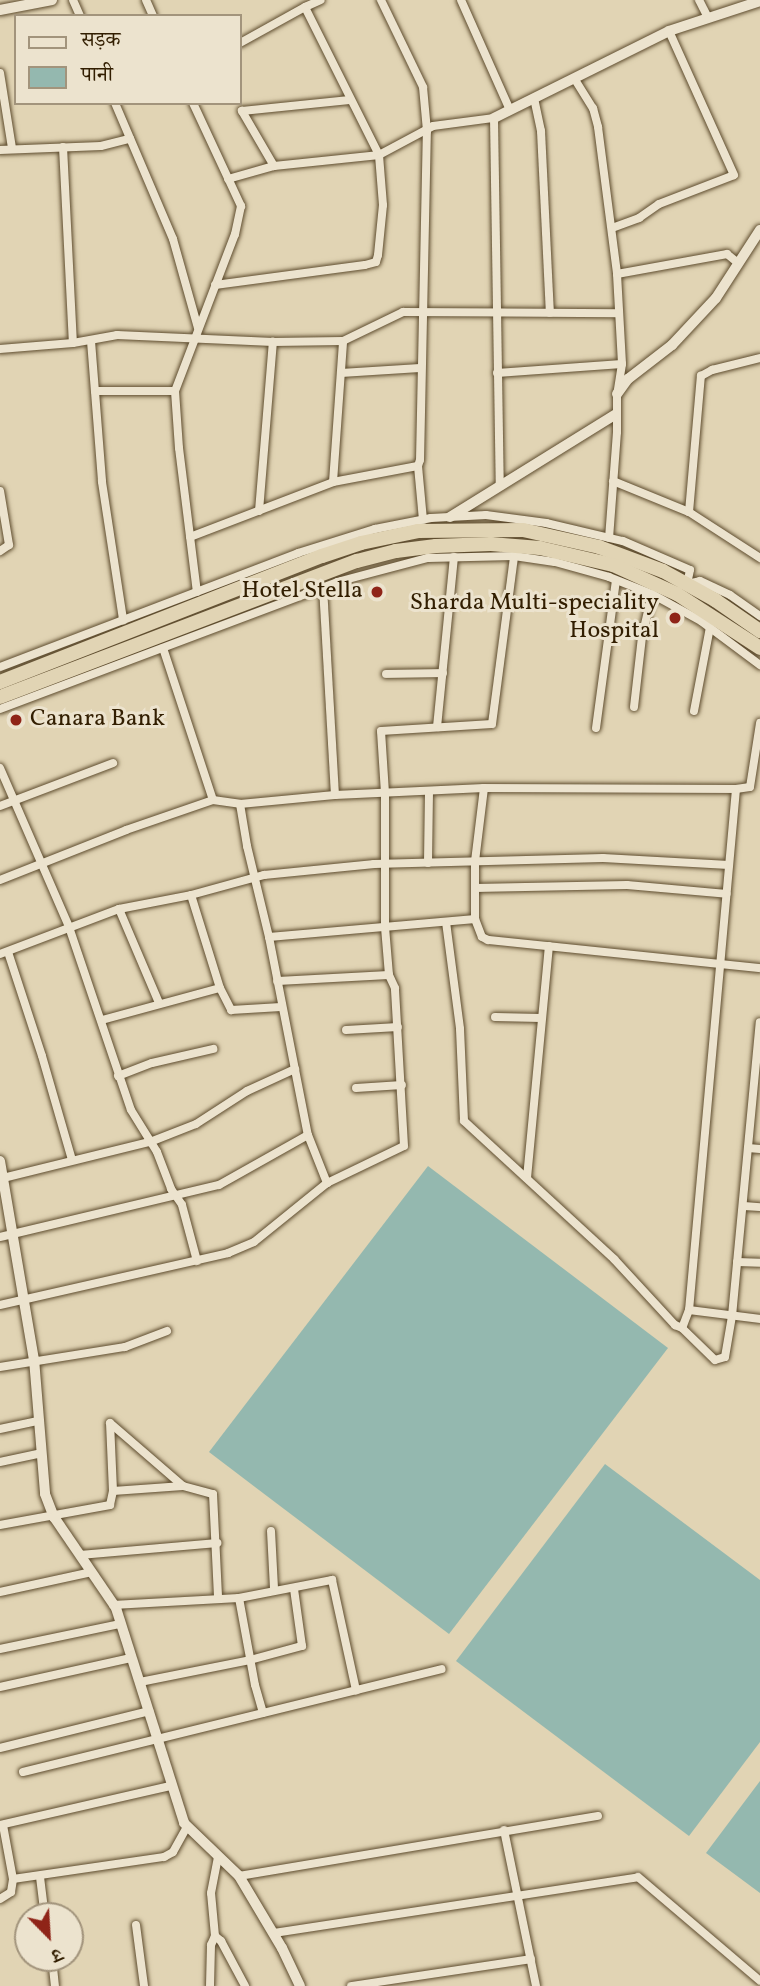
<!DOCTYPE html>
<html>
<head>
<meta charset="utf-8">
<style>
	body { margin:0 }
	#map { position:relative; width:760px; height:1986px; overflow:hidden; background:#e1d4b4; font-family:Vollkorn,"Noto Serif Devanagari",serif }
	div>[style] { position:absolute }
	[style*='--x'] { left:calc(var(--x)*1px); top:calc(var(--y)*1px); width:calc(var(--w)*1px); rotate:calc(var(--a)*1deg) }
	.water>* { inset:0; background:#94b8af }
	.roads { filter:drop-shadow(0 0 2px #5e4c2e) drop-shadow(0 0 2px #5e4c2e) }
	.street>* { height:8px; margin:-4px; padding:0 4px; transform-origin:4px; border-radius:4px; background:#ece3ce }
	.secondary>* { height:10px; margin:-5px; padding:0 5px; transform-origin:5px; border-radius:5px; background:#ece3ce }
	.highway>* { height:14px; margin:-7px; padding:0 7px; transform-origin:7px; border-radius:7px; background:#e1d4b4 }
	.dots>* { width:19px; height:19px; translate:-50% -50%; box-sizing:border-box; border:4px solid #ece3ce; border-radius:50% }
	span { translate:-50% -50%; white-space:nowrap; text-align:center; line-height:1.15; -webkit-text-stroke:6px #ece3ce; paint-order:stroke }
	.poi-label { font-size:24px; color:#321e01 }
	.right { translate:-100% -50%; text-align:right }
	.left { translate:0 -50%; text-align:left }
	.legend { position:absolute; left:14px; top:14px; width:228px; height:91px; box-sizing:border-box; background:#ece3ce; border:2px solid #a2947c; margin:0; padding:9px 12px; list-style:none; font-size:21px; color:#321e01 }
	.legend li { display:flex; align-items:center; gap:14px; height:35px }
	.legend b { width:35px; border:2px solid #a2947c }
	.north { position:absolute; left:14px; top:1902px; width:70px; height:70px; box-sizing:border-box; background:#ece3ce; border:2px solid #a2947c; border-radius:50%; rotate:156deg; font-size:19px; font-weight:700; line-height:28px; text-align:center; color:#321e01 }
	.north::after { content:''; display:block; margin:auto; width:24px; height:32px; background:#8f2418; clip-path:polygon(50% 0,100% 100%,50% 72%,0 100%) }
</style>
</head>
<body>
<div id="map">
	<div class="water">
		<div style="clip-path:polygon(428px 1166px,668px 1348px,449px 1634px,209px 1452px)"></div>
		<div style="clip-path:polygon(605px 1464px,760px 1580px,760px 1742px,689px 1836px,456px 1661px)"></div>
		<div style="clip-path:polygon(760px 1781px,760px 1893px,706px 1853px)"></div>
	</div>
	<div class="roads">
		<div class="street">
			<div style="--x:73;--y:0;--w:17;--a:66"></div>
			<div style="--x:146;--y:0;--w:17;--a:66"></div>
			<div style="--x:461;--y:0;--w:120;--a:66"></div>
			<div style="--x:699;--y:0;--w:20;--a:63"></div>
			<div style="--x:305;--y:7;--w:17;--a:-24"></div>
			<div style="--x:0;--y:73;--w:76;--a:80.9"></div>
			<div style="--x:574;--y:78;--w:36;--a:58"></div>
			<div style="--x:593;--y:108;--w:20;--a:75"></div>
			<div style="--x:598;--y:127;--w:148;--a:82.6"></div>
			<div style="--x:617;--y:274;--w:90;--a:86.8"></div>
			<div style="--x:622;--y:364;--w:30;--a:99"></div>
			<div style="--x:617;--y:394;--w:38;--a:90"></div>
			<div style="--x:617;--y:432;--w:106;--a:94.3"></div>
			<div style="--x:534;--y:98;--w:34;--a:78"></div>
			<div style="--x:541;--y:131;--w:182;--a:87.2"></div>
			<div style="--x:115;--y:103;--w:148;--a:66.9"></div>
			<div style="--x:173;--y:239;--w:92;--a:74.3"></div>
			<div style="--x:193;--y:103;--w:114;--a:65"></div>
			<div style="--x:241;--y:206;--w:29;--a:102"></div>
			<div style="--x:235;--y:234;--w:168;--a:110.9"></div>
			<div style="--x:175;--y:391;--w:57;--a:86"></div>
			<div style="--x:179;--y:448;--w:145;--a:82.9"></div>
			<div style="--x:63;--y:147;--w:196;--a:87.1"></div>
			<div style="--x:0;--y:150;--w:101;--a:-2.3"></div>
			<div style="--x:101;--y:146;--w:30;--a:-14"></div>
			<div style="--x:274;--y:166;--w:64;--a:-120.2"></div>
			<div style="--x:242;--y:111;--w:108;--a:-5.9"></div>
			<div style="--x:228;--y:179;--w:48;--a:-15.8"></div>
			<div style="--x:274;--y:166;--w:106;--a:-6"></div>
			<div style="--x:379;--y:155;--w:61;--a:-28.2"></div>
			<div style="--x:433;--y:126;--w:62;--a:-7.5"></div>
			<div style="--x:494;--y:118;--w:368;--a:89.1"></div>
			<div style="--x:612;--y:228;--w:29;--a:-20"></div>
			<div style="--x:639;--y:218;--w:24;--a:-35"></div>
			<div style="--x:659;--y:204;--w:80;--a:-21.1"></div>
			<div style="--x:734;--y:175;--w:158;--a:-114.3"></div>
			<div style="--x:617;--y:274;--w:112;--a:-10.3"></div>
			<div style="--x:727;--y:254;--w:14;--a:39"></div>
			<div style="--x:215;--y:285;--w:151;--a:-7.6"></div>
			<div style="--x:365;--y:265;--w:11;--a:-15"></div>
			<div style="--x:376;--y:262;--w:7;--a:-74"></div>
			<div style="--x:378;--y:255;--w:50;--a:-84.3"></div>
			<div style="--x:383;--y:205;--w:50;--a:-94.6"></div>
			<div style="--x:379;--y:155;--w:165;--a:-116.6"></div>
			<div style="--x:305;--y:7;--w:74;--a:151"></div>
			<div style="--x:91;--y:341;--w:141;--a:85.5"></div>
			<div style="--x:102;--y:482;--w:140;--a:81.3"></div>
			<div style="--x:0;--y:349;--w:73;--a:-4.7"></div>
			<div style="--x:73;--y:343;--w:45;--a:-10.3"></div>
			<div style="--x:117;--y:335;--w:156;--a:2.6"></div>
			<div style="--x:273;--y:342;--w:70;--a:-0.8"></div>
			<div style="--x:343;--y:341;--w:67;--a:-25.8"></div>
			<div style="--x:403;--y:312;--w:216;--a:0.3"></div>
			<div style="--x:341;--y:373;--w:79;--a:-3.6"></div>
			<div style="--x:497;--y:373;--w:125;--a:-4.1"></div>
			<div style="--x:95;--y:391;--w:80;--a:0"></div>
			<div style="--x:418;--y:466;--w:54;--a:84.7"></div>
			<div style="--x:613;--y:481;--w:82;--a:22.2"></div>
			<div style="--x:689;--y:512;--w:85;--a:32.9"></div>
			<div style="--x:333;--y:482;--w:141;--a:-85.9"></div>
			<div style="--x:0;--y:491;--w:55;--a:80.5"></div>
			<div style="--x:9;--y:545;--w:11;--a:146"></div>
			<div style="--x:259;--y:511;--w:170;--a:-85.3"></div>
			<div style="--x:689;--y:512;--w:137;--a:-85"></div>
			<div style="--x:701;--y:376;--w:13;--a:-29"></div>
			<div style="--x:712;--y:370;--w:49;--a:-14"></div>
			<div style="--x:190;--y:537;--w:153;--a:-21"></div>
			<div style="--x:333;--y:482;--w:86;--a:-10.7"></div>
			<div style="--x:418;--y:466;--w:6;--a:-72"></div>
			<div style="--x:420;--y:460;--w:329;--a:-88.8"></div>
			<div style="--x:427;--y:131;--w:44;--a:-95.2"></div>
			<div style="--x:423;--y:87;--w:97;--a:-115.8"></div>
			<div style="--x:323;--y:587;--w:208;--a:86.7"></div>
			<div style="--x:163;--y:648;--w:160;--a:71.8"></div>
			<div style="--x:0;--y:667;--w:319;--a:-20.9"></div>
			<div style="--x:298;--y:553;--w:81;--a:-17.3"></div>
			<div style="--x:375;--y:529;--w:57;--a:-11.1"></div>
			<div style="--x:431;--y:518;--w:55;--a:-3.1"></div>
			<div style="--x:486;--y:515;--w:61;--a:7.6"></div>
			<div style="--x:546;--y:523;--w:79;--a:13.2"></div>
			<div style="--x:623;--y:541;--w:73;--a:23.4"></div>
			<div style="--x:690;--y:570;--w:14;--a:102"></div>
			<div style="--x:687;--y:584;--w:13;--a:-13"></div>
			<div style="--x:700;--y:581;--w:33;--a:25"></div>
			<div style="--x:730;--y:595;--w:37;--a:35"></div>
			<div style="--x:386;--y:674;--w:57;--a:-1"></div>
			<div style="--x:634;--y:707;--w:70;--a:-83.5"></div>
			<div style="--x:642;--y:637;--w:44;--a:-76.9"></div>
			<div style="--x:0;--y:709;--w:360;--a:-20.6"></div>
			<div style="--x:337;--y:582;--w:94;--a:-14.8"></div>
			<div style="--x:428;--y:558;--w:86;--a:-1.3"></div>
			<div style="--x:514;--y:556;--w:41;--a:8.3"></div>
			<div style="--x:555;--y:562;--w:56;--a:15.5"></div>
			<div style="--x:609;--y:577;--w:46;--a:21.6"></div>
			<div style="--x:652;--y:594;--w:56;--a:28.9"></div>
			<div style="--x:701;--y:621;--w:74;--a:36.7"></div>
			<div style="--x:694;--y:711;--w:86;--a:-79.2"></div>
			<div style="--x:437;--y:727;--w:171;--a:-84.3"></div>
			<div style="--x:596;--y:728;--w:149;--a:-82.3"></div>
			<div style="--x:0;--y:768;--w:173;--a:66.5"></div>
			<div style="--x:69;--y:927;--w:193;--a:71.3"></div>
			<div style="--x:131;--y:1110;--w:49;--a:58.2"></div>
			<div style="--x:157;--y:1152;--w:40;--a:69"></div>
			<div style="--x:171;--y:1189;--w:19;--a:55"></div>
			<div style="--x:182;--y:1205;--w:58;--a:75"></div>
			<div style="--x:484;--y:788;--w:74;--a:97"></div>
			<div style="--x:475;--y:861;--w:58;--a:90"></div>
			<div style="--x:475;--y:919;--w:19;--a:69"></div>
			<div style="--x:482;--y:937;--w:7;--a:27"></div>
			<div style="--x:488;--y:940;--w:273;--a:5.9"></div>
			<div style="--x:736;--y:789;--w:14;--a:-8"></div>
			<div style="--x:750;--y:787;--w:65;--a:-81.1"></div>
			<div style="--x:240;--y:804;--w:43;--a:80.5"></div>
			<div style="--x:247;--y:846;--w:94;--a:76.4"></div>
			<div style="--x:269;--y:937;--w:202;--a:78.9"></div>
			<div style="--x:308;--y:1135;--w:52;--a:68.4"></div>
			<div style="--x:0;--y:806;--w:121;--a:-20.8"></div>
			<div style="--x:428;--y:863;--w:72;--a:-89.2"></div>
			<div style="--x:0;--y:880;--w:136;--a:-21.6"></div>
			<div style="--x:126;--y:830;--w:92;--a:-19"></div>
			<div style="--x:213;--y:800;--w:27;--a:8"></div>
			<div style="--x:240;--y:804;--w:95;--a:-5.4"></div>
			<div style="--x:335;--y:795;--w:149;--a:-2.7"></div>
			<div style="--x:484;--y:788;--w:252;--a:0.2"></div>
			<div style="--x:736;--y:789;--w:523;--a:95.15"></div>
			<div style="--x:689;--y:1310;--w:19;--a:111"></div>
			<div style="--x:475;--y:888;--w:152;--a:-1.1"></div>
			<div style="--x:627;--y:885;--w:100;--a:5.1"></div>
			<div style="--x:191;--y:895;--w:97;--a:72.7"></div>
			<div style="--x:220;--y:988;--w:25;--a:63"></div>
			<div style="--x:231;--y:1010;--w:50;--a:-3.4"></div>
			<div style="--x:119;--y:909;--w:102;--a:66.9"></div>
			<div style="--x:446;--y:922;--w:108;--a:82.5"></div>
			<div style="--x:460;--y:1029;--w:92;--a:87.5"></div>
			<div style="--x:464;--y:1121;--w:204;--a:42.6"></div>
			<div style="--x:614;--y:1259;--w:90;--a:47.3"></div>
			<div style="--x:675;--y:1325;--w:8;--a:23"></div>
			<div style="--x:682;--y:1328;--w:46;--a:44.1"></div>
			<div style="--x:715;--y:1360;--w:10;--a:-17"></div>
			<div style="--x:725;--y:1357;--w:42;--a:-80.3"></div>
			<div style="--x:732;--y:1316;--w:295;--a:-84.6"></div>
			<div style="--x:269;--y:937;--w:207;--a:-5"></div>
			<div style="--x:8;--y:952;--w:109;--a:71.9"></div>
			<div style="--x:42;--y:1056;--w:108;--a:73.9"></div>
			<div style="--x:0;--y:954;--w:127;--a:-20.7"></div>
			<div style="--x:119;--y:909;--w:73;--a:-11"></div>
			<div style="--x:191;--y:895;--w:76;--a:-15.3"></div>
			<div style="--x:264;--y:875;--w:111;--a:-5.7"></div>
			<div style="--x:374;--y:864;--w:229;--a:-1.5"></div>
			<div style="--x:603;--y:858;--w:126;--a:3.2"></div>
			<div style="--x:389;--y:975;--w:48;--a:-94.8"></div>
			<div style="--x:385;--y:927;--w:134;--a:-90"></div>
			<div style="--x:385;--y:793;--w:62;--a:-93.7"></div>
			<div style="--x:381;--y:731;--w:111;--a:-3.6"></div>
			<div style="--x:492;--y:724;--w:169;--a:-82.5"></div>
			<div style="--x:495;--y:1017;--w:46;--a:1.2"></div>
			<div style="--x:102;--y:1020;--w:122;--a:-15.2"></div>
			<div style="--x:346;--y:1030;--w:52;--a:-3.3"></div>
			<div style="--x:118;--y:1076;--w:36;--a:-21"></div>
			<div style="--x:152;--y:1063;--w:63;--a:-12.9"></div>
			<div style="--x:356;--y:1088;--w:46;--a:-3.7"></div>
			<div style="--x:748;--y:1148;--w:12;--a:5"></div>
			<div style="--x:3;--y:1178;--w:151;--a:-13.8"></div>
			<div style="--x:150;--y:1142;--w:49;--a:-21.4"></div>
			<div style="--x:196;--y:1124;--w:61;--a:-32.9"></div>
			<div style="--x:247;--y:1091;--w:53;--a:-24.6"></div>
			<div style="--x:527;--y:1178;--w:233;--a:-84.6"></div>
			<div style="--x:744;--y:1206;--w:16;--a:4"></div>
			<div style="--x:0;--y:1237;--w:225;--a:-13.4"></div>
			<div style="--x:219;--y:1185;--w:102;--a:-29.3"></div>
			<div style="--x:737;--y:1262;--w:23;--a:2"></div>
			<div style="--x:0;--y:1305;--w:234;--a:-12.8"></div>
			<div style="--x:228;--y:1253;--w:28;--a:-23"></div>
			<div style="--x:254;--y:1242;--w:94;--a:-38.9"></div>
			<div style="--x:327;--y:1183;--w:85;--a:-25.7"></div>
			<div style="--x:404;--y:1146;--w:158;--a:-93.3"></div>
			<div style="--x:395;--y:988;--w:14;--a:-115"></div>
			<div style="--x:389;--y:975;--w:112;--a:176.9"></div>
			<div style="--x:689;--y:1310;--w:72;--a:7.2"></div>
			<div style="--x:0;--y:1367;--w:127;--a:-9.1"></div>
			<div style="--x:125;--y:1347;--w:45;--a:-20.9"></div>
			<div style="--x:0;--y:1429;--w:40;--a:-12"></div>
			<div style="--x:0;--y:1462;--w:43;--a:-12.1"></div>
			<div style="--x:113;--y:1491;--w:70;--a:-4.1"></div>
			<div style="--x:0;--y:1525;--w:112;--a:-10.3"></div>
			<div style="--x:110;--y:1505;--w:14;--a:-78"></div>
			<div style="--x:113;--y:1491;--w:68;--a:-92.5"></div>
			<div style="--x:110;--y:1423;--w:96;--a:40.8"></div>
			<div style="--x:183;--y:1486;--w:31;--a:15"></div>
			<div style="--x:213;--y:1494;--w:102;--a:87.2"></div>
			<div style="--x:271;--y:1531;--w:58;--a:87"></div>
			<div style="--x:80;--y:1555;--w:138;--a:-5"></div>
			<div style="--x:0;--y:1592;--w:94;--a:-12.3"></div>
			<div style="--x:239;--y:1598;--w:88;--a:79.6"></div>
			<div style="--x:255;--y:1685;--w:29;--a:74"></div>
			<div style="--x:113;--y:1605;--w:126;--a:-3.2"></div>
			<div style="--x:239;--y:1598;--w:95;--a:-11"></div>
			<div style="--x:332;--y:1580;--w:113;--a:77.7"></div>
			<div style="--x:0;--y:1649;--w:123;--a:-11.8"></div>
			<div style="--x:140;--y:1682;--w:112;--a:-11.3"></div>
			<div style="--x:250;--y:1660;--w:54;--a:-15.1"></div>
			<div style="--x:302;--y:1646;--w:58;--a:-98"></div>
			<div style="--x:0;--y:1687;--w:134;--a:-12.5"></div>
			<div style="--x:0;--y:1748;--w:154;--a:-13.9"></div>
			<div style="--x:23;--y:1772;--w:431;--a:-13.8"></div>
			<div style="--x:0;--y:1825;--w:174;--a:-12.9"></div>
			<div style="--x:504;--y:1830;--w:159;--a:78.4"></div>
			<div style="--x:239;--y:1876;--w:364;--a:-9.5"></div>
			<div style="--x:40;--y:1877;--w:39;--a:83"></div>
			<div style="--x:13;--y:1879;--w:153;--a:-8.3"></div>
			<div style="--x:164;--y:1857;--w:10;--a:-29"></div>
			<div style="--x:173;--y:1852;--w:29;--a:-61"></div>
			<div style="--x:0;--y:1899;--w:13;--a:-32"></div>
			<div style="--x:11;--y:1892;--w:13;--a:-81"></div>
			<div style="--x:13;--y:1879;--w:55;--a:-100.5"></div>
			<div style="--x:136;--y:1925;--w:62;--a:82.5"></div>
			<div style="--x:274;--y:1933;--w:368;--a:-8.7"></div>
			<div style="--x:638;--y:1877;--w:160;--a:40.4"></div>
			<div style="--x:215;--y:1936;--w:8;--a:40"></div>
			<div style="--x:221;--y:1941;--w:51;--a:61.9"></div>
			<div style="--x:52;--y:1958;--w:28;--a:84"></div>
			<div style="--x:210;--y:1986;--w:41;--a:-88.6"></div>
			<div style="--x:211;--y:1945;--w:10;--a:-66"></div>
			<div style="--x:215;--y:1936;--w:43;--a:-95.3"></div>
			<div style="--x:211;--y:1893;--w:37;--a:-79"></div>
			<div style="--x:351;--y:1986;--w:182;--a:-8.5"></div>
		</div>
		<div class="secondary">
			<div style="--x:0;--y:10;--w:53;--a:-10.9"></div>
			<div style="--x:494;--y:118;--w:195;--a:-26.4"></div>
			<div style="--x:669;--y:31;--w:96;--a:-18.2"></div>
			<div style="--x:617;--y:394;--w:19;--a:-54"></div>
			<div style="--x:628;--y:379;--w:56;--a:-37.7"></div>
			<div style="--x:672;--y:345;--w:64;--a:-46.9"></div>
			<div style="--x:716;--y:298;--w:81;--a:-57.1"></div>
			<div style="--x:450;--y:517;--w:195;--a:-31.8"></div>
			<div style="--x:0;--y:1161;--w:201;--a:80.3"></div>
			<div style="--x:34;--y:1359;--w:135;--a:85.3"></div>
			<div style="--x:45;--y:1494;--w:25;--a:69"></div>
			<div style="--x:54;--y:1517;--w:110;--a:55.7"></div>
			<div style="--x:116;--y:1608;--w:225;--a:72.4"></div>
			<div style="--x:184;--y:1823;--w:76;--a:43.9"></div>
			<div style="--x:239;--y:1876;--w:84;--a:59.2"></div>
			<div style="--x:282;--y:1948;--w:42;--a:64.7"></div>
		</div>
		<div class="highway">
			<div style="--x:0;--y:682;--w:346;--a:-21.4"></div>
			<div style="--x:322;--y:556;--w:41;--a:-18.4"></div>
			<div style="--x:361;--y:543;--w:58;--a:-11.9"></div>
			<div style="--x:418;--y:531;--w:105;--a:-0.5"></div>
			<div style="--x:523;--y:530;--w:78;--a:12.6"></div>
			<div style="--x:599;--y:547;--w:68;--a:20.6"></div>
			<div style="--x:663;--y:571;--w:60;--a:29.1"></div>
			<div style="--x:715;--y:600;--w:55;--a:34.6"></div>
			<div style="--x:0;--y:697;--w:382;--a:-20.9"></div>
			<div style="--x:357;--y:561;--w:40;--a:-14.4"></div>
			<div style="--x:396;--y:551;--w:40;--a:-7.1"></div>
			<div style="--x:436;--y:546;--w:55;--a:-2.1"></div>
			<div style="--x:491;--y:544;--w:49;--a:4.7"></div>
			<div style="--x:540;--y:548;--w:75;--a:13.1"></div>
			<div style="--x:613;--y:565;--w:70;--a:24.4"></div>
			<div style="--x:677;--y:594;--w:99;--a:33"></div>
		</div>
	</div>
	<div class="dots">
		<div style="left:377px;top:592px;background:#8f2418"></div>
		<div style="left:675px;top:618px;background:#8f2418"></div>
		<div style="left:16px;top:720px;background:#8f2418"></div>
	</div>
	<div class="poi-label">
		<span class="right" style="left:363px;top:592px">Hotel Stella</span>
		<span class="right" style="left:659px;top:618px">Sharda Multi-speciality<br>Hospital</span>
		<span class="left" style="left:30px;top:720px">Canara Bank</span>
	</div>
	<ul class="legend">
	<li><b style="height:9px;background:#ece3ce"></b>सड़क</li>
	<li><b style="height:19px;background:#94b8af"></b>पानी</li>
	</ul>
	<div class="north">उ</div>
</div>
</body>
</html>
